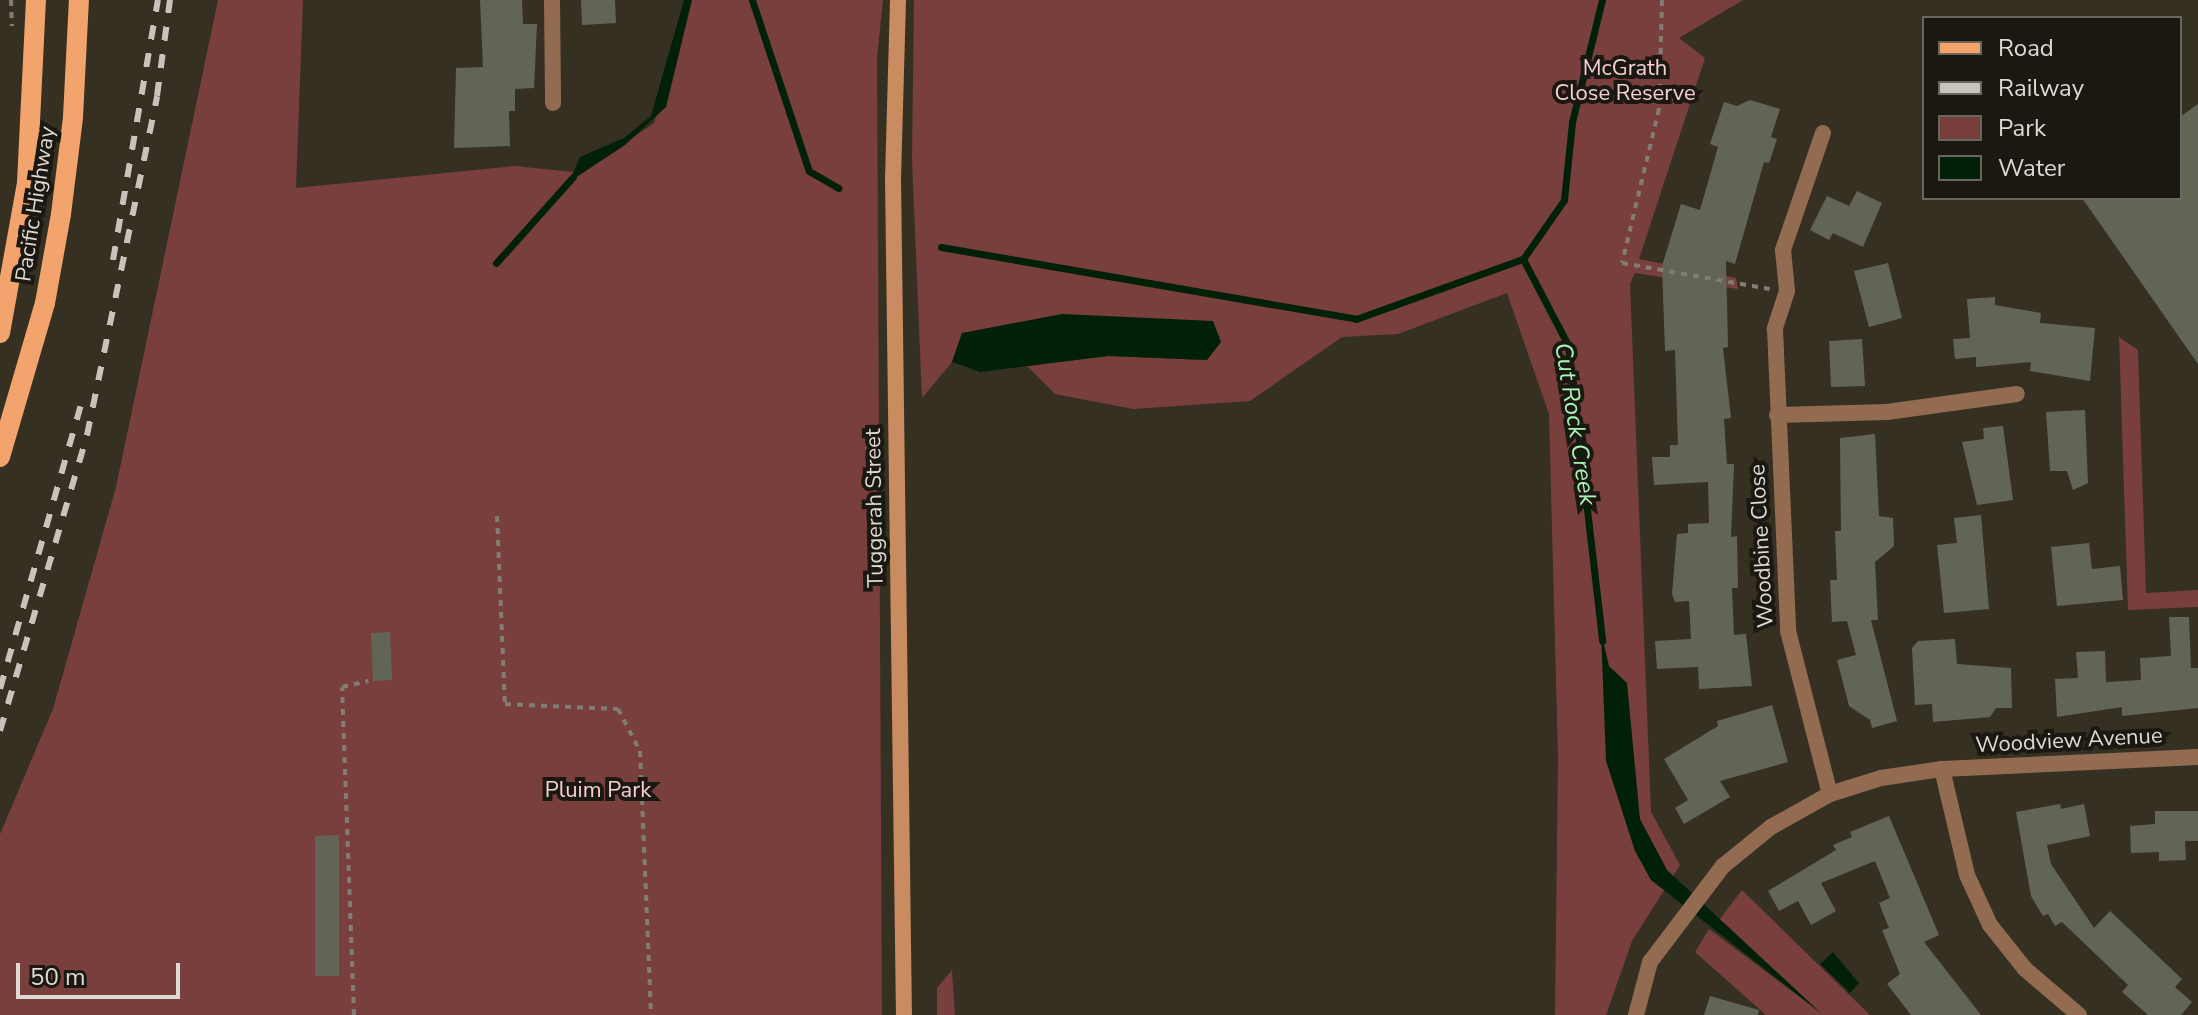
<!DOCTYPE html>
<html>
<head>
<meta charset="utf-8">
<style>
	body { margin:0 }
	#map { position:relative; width:2198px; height:1015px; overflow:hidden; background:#363023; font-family:"Nunito Sans",sans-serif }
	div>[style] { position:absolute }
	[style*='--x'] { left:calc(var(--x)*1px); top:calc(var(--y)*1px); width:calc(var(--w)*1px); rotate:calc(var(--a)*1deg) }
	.green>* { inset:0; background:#783f3d }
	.water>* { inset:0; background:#002108 }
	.stream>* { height:7px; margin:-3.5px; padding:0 3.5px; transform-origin:3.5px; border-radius:3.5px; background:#002108 }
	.building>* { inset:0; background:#626556 }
	.path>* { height:4px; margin-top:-2px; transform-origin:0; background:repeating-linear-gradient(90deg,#827d72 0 6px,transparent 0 12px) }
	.street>* { height:16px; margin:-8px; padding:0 8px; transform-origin:8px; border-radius:8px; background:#926b51 }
	.secondary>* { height:16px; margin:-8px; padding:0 8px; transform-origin:8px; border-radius:8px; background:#c98b60 }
	.primary>* { height:20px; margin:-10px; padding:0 10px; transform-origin:10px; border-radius:10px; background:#f3a46c }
	.rail>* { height:6px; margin-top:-3px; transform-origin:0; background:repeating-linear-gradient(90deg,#c8c3bb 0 14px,transparent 0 28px) }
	span { translate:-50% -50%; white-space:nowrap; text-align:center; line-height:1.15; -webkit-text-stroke:8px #1b1812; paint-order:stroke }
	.park-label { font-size:22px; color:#f7d0cd }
	.street-label { font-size:22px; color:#dedad2 }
	.water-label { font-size:24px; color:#a8f4b9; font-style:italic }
	.legend { position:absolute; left:1922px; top:16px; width:260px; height:184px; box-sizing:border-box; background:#1b1812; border:2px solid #69665f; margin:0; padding:10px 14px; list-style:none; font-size:24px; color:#dedad2 }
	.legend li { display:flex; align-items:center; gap:16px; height:40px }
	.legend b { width:40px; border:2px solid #69665f }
	.scale { position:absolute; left:16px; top:963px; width:164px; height:36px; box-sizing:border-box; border:4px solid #dedad2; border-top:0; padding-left:10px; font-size:24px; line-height:28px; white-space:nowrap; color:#dedad2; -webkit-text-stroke:6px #1b1812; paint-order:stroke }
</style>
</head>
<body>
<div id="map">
	<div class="green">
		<div style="clip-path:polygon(218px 0,303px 0,296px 188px,514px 166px,574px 172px,571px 180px,654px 123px,692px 0,883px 0,877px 58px,882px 1015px,0 1015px,0 834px,53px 709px,116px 487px)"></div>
		<div style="clip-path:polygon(914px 0,1743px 0,1679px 38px,1705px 58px,1639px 259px,1736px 278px,1738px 289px,1635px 273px,1630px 284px,1651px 812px,1680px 865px,1632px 941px,1606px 1015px,1555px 1015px,1558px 757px,1549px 414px,1507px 293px,1398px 334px,1342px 337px,1250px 401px,1133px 409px,1055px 394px,1027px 366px,1108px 356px,1207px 360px,1213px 321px,962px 333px,952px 362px,922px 398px,912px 159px)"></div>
		<div style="clip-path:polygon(2119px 337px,2138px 350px,2146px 593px,2198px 590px,2198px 607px,2128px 610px)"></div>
		<div style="clip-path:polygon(1742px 890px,1870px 1015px,1766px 1015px,1695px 952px,1709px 929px,1809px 1004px,1719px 920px)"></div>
		<div style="clip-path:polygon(952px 970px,955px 1015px,937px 1015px,937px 988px)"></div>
	</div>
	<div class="water">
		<div style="clip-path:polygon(684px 0,692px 0,666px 107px,625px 145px,569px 182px,580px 157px,624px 138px,651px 116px)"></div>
		<div style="clip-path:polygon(1062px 314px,1213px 321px,1221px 342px,1207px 360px,1108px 356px,980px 372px,952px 362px,962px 333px)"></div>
		<div style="clip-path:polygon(1601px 632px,1609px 666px,1627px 683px,1640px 819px,1667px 870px,1822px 1014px,1651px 880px,1635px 851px,1606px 761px)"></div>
		<div style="clip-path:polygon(1833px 952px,1859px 983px,1850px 993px,1820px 964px)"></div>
	</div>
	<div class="stream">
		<div style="--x:752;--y:0;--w:180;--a:71.6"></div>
		<div style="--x:809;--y:171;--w:34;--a:30"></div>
		<div style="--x:941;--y:247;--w:421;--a:9.8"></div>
		<div style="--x:1356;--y:319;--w:177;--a:-19.8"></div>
		<div style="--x:1523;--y:259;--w:97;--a:62.4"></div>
		<div style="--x:1568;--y:345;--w:298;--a:83.4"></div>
		<div style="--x:1523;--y:259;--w:72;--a:-55.2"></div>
		<div style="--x:1564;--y:200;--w:78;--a:-84.1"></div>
		<div style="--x:1572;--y:122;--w:126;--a:-76.2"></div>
		<div style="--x:496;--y:263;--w:115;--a:-48.2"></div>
	</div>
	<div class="building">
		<div style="clip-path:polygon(480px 0,522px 0,523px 24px,537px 24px,534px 88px,515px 89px,515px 111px,509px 111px,510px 146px,454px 148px,456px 68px,483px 67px)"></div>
		<div style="clip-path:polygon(581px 0,615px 0,616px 23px,582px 25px)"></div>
		<div style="clip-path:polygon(1750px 100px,1780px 109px,1771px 137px,1777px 139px,1769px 163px,1764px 162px,1735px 264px,1726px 261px,1728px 347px,1723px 348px,1731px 418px,1724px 419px,1727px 464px,1734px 464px,1731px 537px,1737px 536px,1738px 588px,1732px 588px,1734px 635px,1746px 634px,1752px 686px,1699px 689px,1698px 667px,1657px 669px,1655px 641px,1691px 639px,1689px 601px,1675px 602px,1672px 594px,1677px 534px,1688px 533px,1688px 524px,1709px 523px,1708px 482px,1654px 485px,1652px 457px,1670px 457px,1670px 445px,1678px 445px,1675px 350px,1665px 351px,1662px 266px,1681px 204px,1700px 210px,1718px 147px,1710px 144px,1724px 102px,1737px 106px)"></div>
		<div style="clip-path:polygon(2198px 104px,2198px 364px,2082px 198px,2180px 198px,2180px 117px)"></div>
		<div style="clip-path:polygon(1857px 191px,1882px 203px,1863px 247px,1833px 233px,1829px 240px,1810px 230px,1827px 196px,1849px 206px)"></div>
		<div style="clip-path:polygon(1888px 263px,1902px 318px,1869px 327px,1854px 271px)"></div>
		<div style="clip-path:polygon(1995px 297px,1995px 305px,2041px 313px,2040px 323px,2095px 328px,2090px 381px,2030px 371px,2031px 362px,1976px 367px,1976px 357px,1955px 359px,1953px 339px,1970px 338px,1967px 299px)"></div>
		<div style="clip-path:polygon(1862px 339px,1865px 386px,1831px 387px,1829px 341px)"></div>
		<div style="clip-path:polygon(2085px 410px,2088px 483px,2073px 490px,2067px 471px,2050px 471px,2046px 412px)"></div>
		<div style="clip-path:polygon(2003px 426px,2013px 500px,1977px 505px,1962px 442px,1984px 439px,1983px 428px)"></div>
		<div style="clip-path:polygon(1875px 434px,1879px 516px,1893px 518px,1894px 546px,1875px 562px,1878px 620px,1871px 620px,1897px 721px,1872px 728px,1870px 720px,1849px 706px,1837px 660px,1856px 655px,1847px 621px,1832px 622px,1830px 580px,1837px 580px,1835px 531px,1841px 531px,1840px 438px)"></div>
		<div style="clip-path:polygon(1981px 515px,1989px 609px,1944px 613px,1937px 545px,1957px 543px,1954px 518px)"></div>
		<div style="clip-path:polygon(2089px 543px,2092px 569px,2120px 566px,2123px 600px,2057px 606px,2051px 547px)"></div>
		<div style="clip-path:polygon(2169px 617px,2189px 617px,2191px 668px,2198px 668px,2198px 708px,2122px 716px,2122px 707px,2057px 717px,2055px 679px,2078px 678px,2076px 652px,2105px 651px,2106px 682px,2141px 680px,2140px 658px,2171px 656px)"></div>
		<div style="clip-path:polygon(390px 632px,392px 680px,373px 681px,371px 633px)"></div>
		<div style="clip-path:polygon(1955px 639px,1957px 664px,2011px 668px,2012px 708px,1996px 708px,1990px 717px,1933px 722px,1932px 704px,1915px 705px,1912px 648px,1918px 641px)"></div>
		<div style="clip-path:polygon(1772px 705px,1788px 762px,1720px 781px,1730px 797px,1684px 824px,1675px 808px,1688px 800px,1664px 759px,1718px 726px,1717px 721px)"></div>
		<div style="clip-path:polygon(2060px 804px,2061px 809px,2084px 804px,2090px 836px,2047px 845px,2051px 864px,2094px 928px,2110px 911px,2182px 979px,2175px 987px,2192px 1002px,2181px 1015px,2148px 1015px,2122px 992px,2128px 985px,2062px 922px,2055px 926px,2048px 914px,2043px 916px,2031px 896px,2016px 812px)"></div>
		<div style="clip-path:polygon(2155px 811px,2198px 811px,2198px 841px,2185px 841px,2186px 860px,2159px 861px,2159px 852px,2131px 853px,2130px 826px,2155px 824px)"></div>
		<div style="clip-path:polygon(1889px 816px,1939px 935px,1924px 942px,1981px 1015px,1911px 1015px,1887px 984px,1900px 974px,1882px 930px,1889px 928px,1879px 903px,1890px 898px,1875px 861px,1821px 883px,1836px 911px,1811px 925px,1798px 901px,1779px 911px,1768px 891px,1836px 850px,1833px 845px,1852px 837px,1850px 832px)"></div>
		<div style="clip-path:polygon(339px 835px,339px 976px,315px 976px,315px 836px)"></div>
		<div style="clip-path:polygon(1710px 996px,1759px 1010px,1758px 1015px,1704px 1015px)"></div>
	</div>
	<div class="path">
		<div style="--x:11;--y:0;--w:26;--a:88"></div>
		<div style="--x:1662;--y:0;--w:109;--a:91.6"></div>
		<div style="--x:1659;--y:109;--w:158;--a:103.5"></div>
		<div style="--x:1622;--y:263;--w:150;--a:10"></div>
		<div style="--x:497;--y:516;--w:188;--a:87.6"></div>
		<div style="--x:505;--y:704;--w:113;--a:2.5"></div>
		<div style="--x:618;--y:709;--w:47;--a:62.4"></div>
		<div style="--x:640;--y:751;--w:264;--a:87.6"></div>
		<div style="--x:354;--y:1015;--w:328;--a:-92.1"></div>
		<div style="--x:342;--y:687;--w:27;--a:-13"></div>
	</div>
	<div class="street">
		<div style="--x:552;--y:0;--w:103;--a:89.4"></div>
		<div style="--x:1823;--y:133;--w:124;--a:108.9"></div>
		<div style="--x:1783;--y:250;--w:41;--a:84.4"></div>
		<div style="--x:1787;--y:291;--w:40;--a:108"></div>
		<div style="--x:1775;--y:329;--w:302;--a:87.5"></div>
		<div style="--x:1788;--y:631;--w:168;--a:75.6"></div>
		<div style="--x:1777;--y:415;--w:110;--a:-1.6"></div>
		<div style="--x:1887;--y:412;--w:131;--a:-7.9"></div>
		<div style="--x:1942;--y:769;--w:109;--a:76.7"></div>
		<div style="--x:1967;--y:875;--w:55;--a:65.3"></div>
		<div style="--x:1990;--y:925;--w:56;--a:51.5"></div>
		<div style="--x:2025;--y:969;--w:71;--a:40.4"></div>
		<div style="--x:1636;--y:1015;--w:55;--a:-75.2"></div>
		<div style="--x:1650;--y:962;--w:121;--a:-52.8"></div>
		<div style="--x:1723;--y:866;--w:62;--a:-39.1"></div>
		<div style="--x:1771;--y:827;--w:68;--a:-29.2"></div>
		<div style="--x:1830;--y:794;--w:53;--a:-17.4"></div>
		<div style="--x:1881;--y:778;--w:62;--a:-8.4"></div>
		<div style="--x:1942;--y:769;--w:256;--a:-2.7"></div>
	</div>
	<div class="secondary">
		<div style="--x:898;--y:0;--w:178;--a:91.6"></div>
		<div style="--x:893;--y:178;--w:837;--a:89.25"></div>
	</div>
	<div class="primary">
		<div style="--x:0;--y:333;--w:152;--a:-79.8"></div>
		<div style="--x:27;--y:183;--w:183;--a:-87.2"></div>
		<div style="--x:0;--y:457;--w:160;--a:-73.7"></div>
		<div style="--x:45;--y:303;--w:90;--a:-79.8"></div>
		<div style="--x:61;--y:214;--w:98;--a:-82.9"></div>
		<div style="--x:73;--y:117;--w:117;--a:-87.1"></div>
	</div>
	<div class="rail">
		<div style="--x:113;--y:260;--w:264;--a:-80.2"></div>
		<div style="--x:0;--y:689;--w:299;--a:-74.1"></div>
		<div style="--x:0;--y:731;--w:309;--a:-73.6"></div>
		<div style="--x:87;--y:435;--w:346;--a:-78.3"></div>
		<div style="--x:157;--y:96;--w:97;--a:-82.3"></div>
	</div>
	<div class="park-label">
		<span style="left:1625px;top:81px">McGrath<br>Close Reserve</span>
		<span style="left:598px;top:791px">Pluim Park</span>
	</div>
	<div class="street-label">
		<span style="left:36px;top:204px;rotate:-81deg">Pacific Highway</span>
		<span style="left:875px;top:508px;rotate:-91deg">Tuggerah Street</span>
		<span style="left:1762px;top:546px;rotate:-93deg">Woodbine Close</span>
		<span style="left:2069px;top:741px;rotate:-3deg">Woodview Avenue</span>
	</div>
	<div class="water-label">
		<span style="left:1575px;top:424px;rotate:81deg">Cut Rock Creek</span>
	</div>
	<ul class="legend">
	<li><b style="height:10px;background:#f3a46c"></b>Road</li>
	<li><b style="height:10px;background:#c8c3bb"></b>Railway</li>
	<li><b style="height:22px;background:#783f3d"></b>Park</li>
	<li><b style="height:22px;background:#002108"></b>Water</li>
	</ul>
	<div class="scale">50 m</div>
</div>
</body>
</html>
